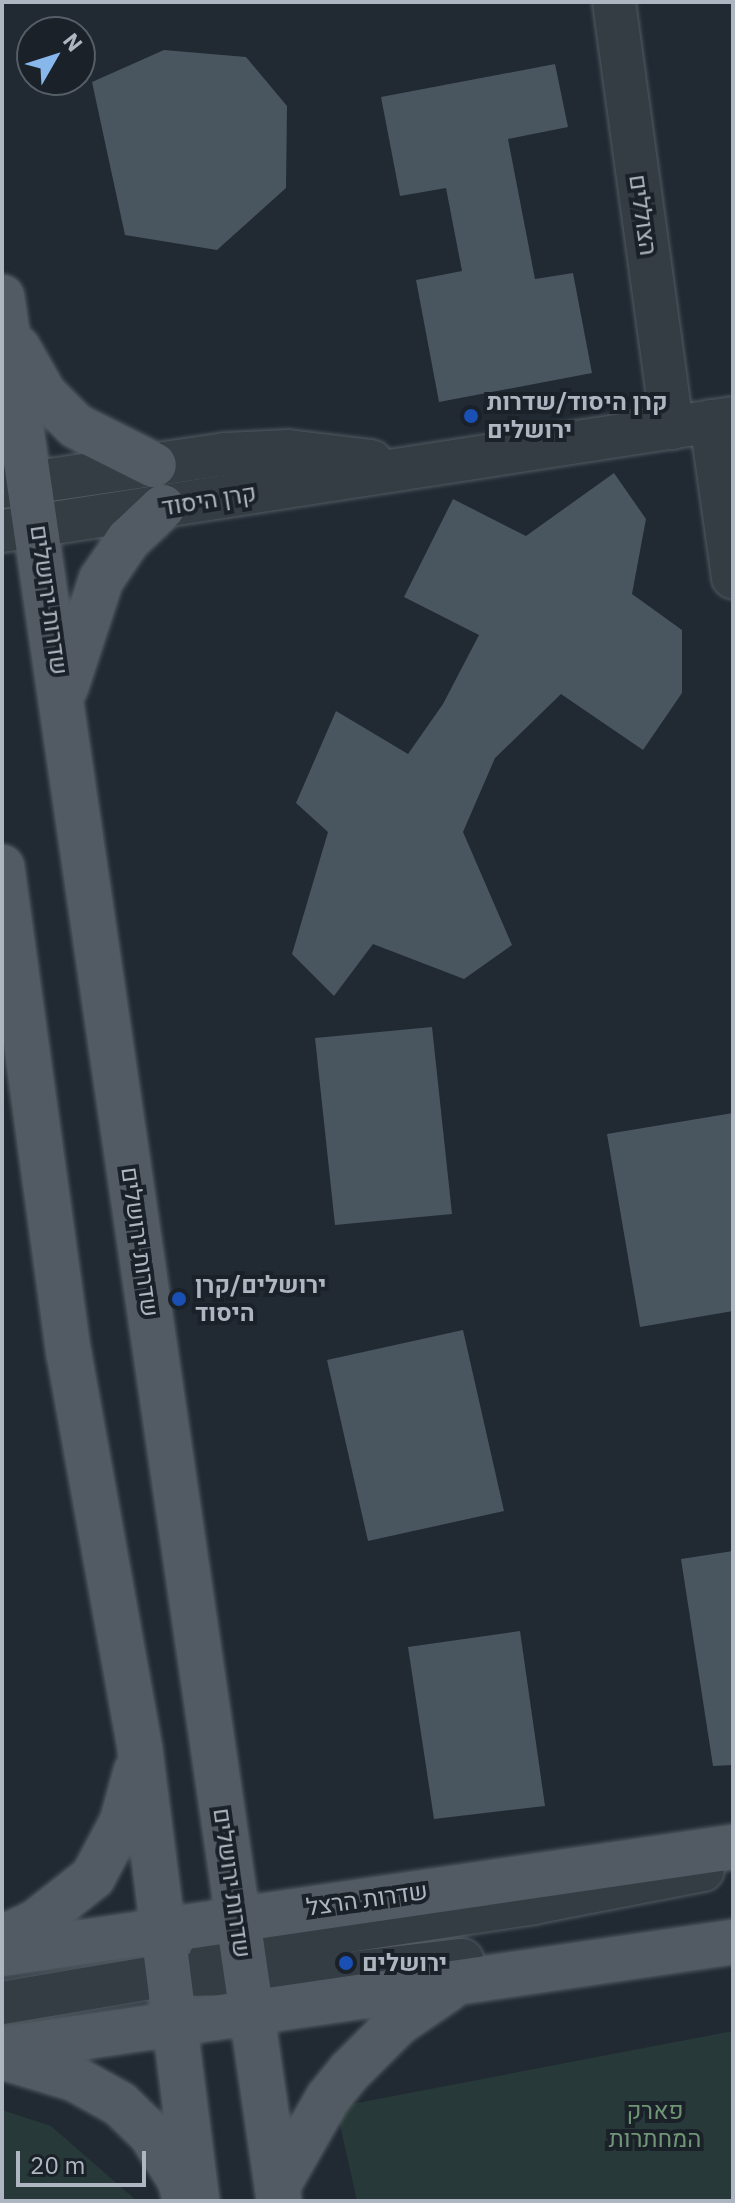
<!DOCTYPE html>
<html>
<head>
<meta charset="utf-8">
<style>
	body { margin:0 }
	#map { position:relative; width:735px; height:2203px; overflow:hidden; background:#212a33; font-family:"IBM Plex Sans",Heebo,sans-serif }
	div>[style] { position:absolute }
	[style*='--x'] { left:calc(var(--x)*1px); top:calc(var(--y)*1px); width:calc(var(--w)*1px); rotate:calc(var(--a)*1deg) }
	.green>* { inset:0; background:#273938 }
	.building>* { inset:0; background:#49555f }
	.roads { filter:drop-shadow(0 0 2px #525a62) drop-shadow(0 0 2px #525a62) }
	.minor>* { height:42px; margin:-21px; padding:0 21px; transform-origin:21px; border-radius:21px; background:#343c44 }
	.major>* { height:44px; margin:-22px; padding:0 22px; transform-origin:22px; border-radius:22px; background:#525b64 }
	.dots>* { width:22px; height:22px; translate:-50% -50%; box-sizing:border-box; border:4px solid #1a2129; border-radius:50% }
	span { translate:-50% -50%; white-space:nowrap; text-align:center; line-height:1.15; -webkit-text-stroke:8px #1a2129; paint-order:stroke }
	.street-label { font-size:24px; color:#aeb7c1 }
	.poi-label { font-size:24px; color:#aeb7c1; font-weight:700 }
	.left { translate:0 -50%; text-align:left }
	.park-label { font-size:24px; color:#709575 }
	.frame { position:absolute; inset:0; border:4px solid #aeb7c1; pointer-events:none }
	.north { position:absolute; left:16px; top:16px; width:80px; height:80px; box-sizing:border-box; background:#1a2129; border:2px solid #555d66; border-radius:50%; rotate:51deg; font-size:22px; font-weight:700; line-height:32px; text-align:center; color:#aeb7c1 }
	.north::after { content:''; display:block; margin:auto; width:28px; height:36px; background:#88b7ec; clip-path:polygon(50% 0,100% 100%,50% 72%,0 100%) }
	.scale { position:absolute; left:16px; top:2151px; width:130px; height:36px; box-sizing:border-box; border:4px solid #aeb7c1; border-top:0; padding-left:10px; font-size:24px; line-height:28px; white-space:nowrap; color:#aeb7c1; -webkit-text-stroke:6px #1a2129; paint-order:stroke }
</style>
</head>
<body>
<div id="map">
	<div class="green">
		<div style="clip-path:polygon(733px 2031px,733px 2201px,357px 2201px,336px 2107px)"></div>
		<div style="clip-path:polygon(2px 2110px,51px 2126px,137px 2201px,2px 2201px)"></div>
	</div>
	<div class="building">
		<div style="clip-path:polygon(164px 50px,246px 57px,287px 106px,286px 188px,217px 250px,125px 235px,92px 82px)"></div>
		<div style="clip-path:polygon(555px 64px,568px 127px,508px 139px,535px 279px,573px 273px,592px 373px,439px 402px,416px 280px,462px 271px,446px 188px,400px 196px,381px 97px)"></div>
		<div style="clip-path:polygon(614px 473px,646px 519px,632px 594px,682px 630px,682px 693px,643px 750px,561px 694px,495px 758px,463px 832px,512px 945px,464px 979px,373px 944px,334px 996px,292px 954px,328px 832px,296px 803px,336px 711px,408px 754px,443px 704px,479px 635px,404px 597px,453px 499px,526px 536px)"></div>
		<div style="clip-path:polygon(432px 1027px,452px 1214px,335px 1225px,315px 1038px)"></div>
		<div style="clip-path:polygon(733px 1113px,733px 1311px,640px 1327px,607px 1134px)"></div>
		<div style="clip-path:polygon(463px 1330px,504px 1511px,368px 1541px,327px 1360px)"></div>
		<div style="clip-path:polygon(733px 1551px,733px 1765px,713px 1766px,681px 1559px)"></div>
		<div style="clip-path:polygon(520px 1631px,545px 1806px,434px 1819px,408px 1647px)"></div>
	</div>
	<div class="roads">
		<div class="minor">
			<div style="--x:614;--y:2;--w:430;--a:82.2"></div>
			<div style="--x:711;--y:421;--w:158;--a:82"></div>
			<div style="--x:2;--y:487;--w:226;--a:-8.4"></div>
			<div style="--x:226;--y:454;--w:62;--a:-2.8"></div>
			<div style="--x:288;--y:451;--w:84;--a:6.9"></div>
			<div style="--x:2;--y:531;--w:740;--a:-8.79"></div>
			<div style="--x:210;--y:1959;--w:33;--a:-21"></div>
			<div style="--x:241;--y:1947;--w:296;--a:-8.5"></div>
			<div style="--x:534;--y:1903;--w:172;--a:-11"></div>
			<div style="--x:2;--y:2003;--w:168;--a:-9.6"></div>
			<div style="--x:168;--y:1975;--w:181;--a:-0.6"></div>
			<div style="--x:349;--y:1973;--w:114;--a:-6.6"></div>
		</div>
		<div class="major">
			<div style="--x:2;--y:297;--w:1924;--a:81.72"></div>
			<div style="--x:18;--y:348;--w:53;--a:60.5"></div>
			<div style="--x:44;--y:394;--w:45;--a:45"></div>
			<div style="--x:76;--y:426;--w:87;--a:26.6"></div>
			<div style="--x:66;--y:687;--w:113;--a:-71.9"></div>
			<div style="--x:101;--y:580;--w:48;--a:-56"></div>
			<div style="--x:128;--y:540;--w:48;--a:-43.3"></div>
			<div style="--x:2;--y:867;--w:492;--a:82.2"></div>
			<div style="--x:69;--y:1354;--w:401;--a:79.8"></div>
			<div style="--x:140;--y:1749;--w:456;--a:82.8"></div>
			<div style="--x:2;--y:1938;--w:38;--a:-25"></div>
			<div style="--x:36;--y:1922;--w:73;--a:-38.3"></div>
			<div style="--x:93;--y:1877;--w:62;--a:-62.2"></div>
			<div style="--x:122;--y:1822;--w:53;--a:-74.6"></div>
			<div style="--x:2;--y:1954;--w:739;--a:-8.33"></div>
			<div style="--x:2;--y:2049;--w:739;--a:-8.33"></div>
			<div style="--x:2;--y:2057;--w:76;--a:16.8"></div>
			<div style="--x:75;--y:2079;--w:51;--a:29.1"></div>
			<div style="--x:120;--y:2104;--w:43;--a:44.1"></div>
			<div style="--x:151;--y:2134;--w:54;--a:57.8"></div>
			<div style="--x:180;--y:2180;--w:21;--a:76"></div>
			<div style="--x:277;--y:2187;--w:103;--a:-60.2"></div>
			<div style="--x:328;--y:2098;--w:36;--a:-51"></div>
			<div style="--x:351;--y:2070;--w:66;--a:-45"></div>
			<div style="--x:398;--y:2023;--w:60;--a:-34.2"></div>
		</div>
	</div>
	<div class="dots">
		<div style="left:471px;top:416px;background:#1a4fb4"></div>
		<div style="left:179px;top:1299px;background:#1a4fb4"></div>
		<div style="left:346px;top:1963px;background:#1a4fb4"></div>
	</div>
	<div class="street-label">
		<span style="left:643px;top:215px;rotate:82deg">הצוללים</span>
		<span style="left:209px;top:500px;rotate:-9deg">קרן היסוד</span>
		<span style="left:49px;top:600px;rotate:82deg">שדרות ירושלים</span>
		<span style="left:140px;top:1242px;rotate:82deg">שדרות ירושלים</span>
		<span style="left:232px;top:1883px;rotate:82deg">שדרות ירושלים</span>
		<span style="left:367px;top:1899px;rotate:-8deg">שדרות הרצל</span>
	</div>
	<div class="poi-label">
		<span class="left" style="left:487px;top:416px">קרן היסוד/שדרות<br>ירושלים</span>
		<span class="left" style="left:195px;top:1299px">ירושלים/קרן<br>היסוד</span>
		<span class="left" style="left:362px;top:1963px">ירושלים</span>
	</div>
	<div class="park-label">
		<span style="left:655px;top:2125px">פארק<br>המחתרות</span>
	</div>
	<div class="frame"></div>
	<div class="north">N</div>
	<div class="scale">20 m</div>
</div>
</body>
</html>
